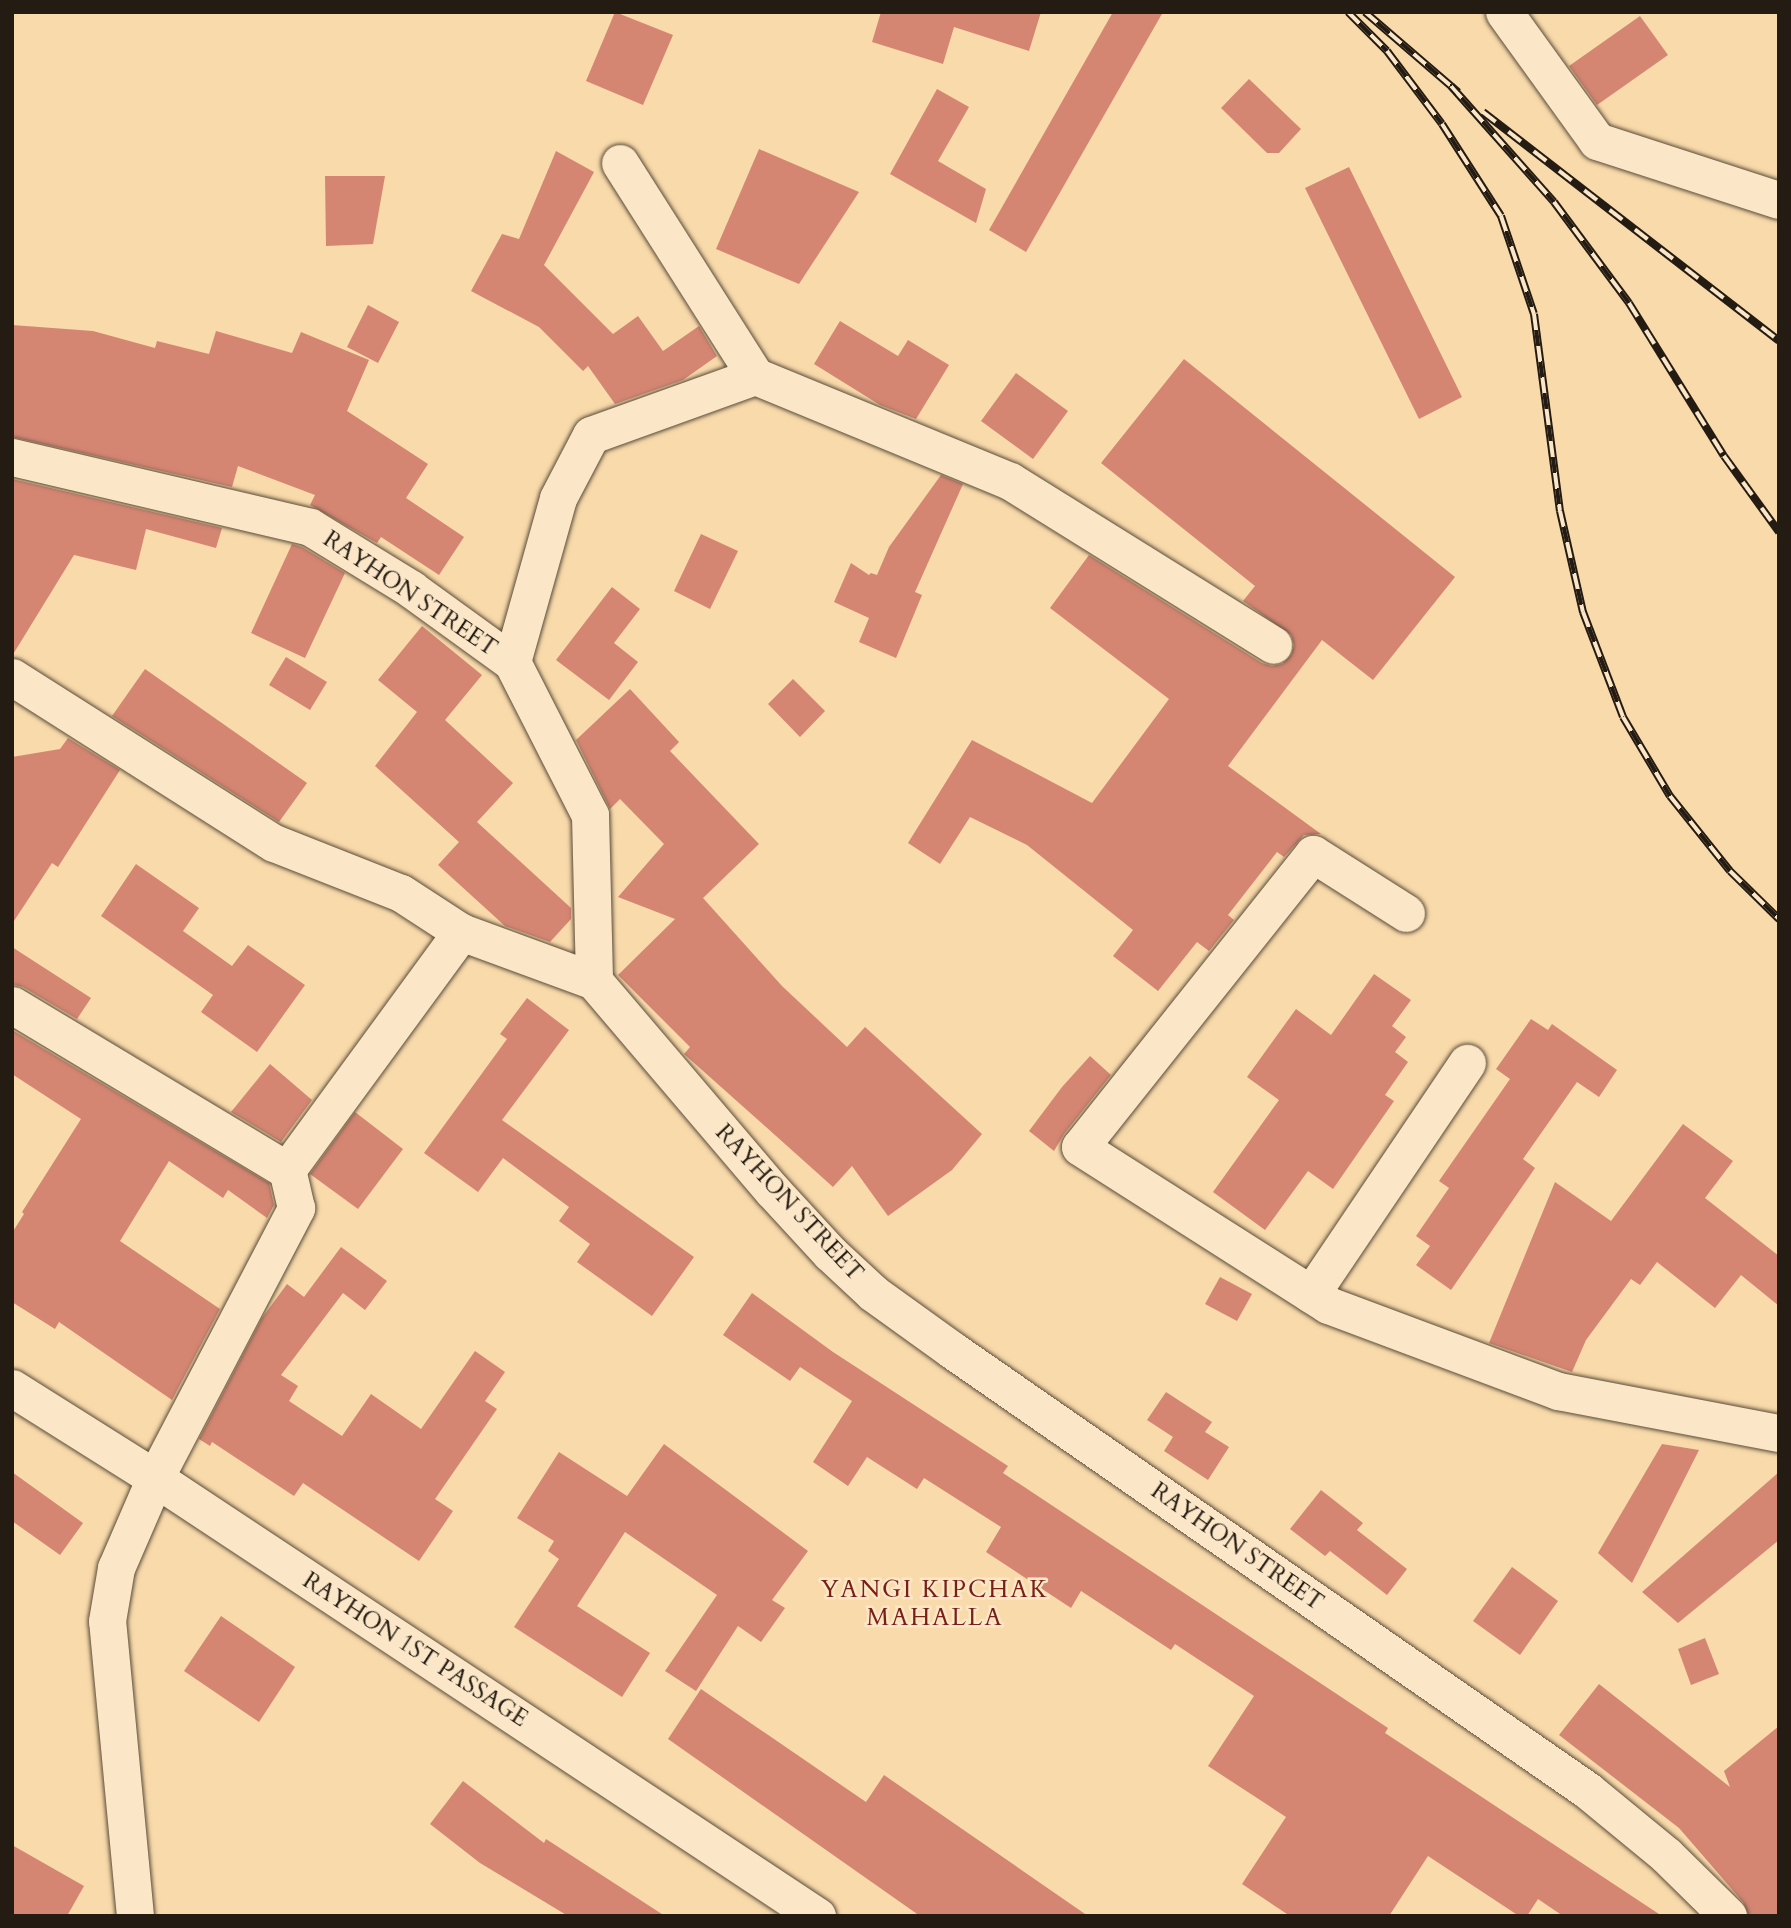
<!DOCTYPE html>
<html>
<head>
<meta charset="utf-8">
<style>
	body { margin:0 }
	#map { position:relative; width:1791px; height:1928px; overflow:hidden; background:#f9daab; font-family:Cardo,serif }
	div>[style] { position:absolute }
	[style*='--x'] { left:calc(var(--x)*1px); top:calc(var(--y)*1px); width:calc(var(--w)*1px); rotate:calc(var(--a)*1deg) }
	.building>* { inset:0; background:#d48673 }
	.roads { filter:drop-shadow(0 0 2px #594c39) drop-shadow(0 0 2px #594c39) }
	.minor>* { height:37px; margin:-18.5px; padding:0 18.5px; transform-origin:18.5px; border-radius:18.5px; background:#fbe7c8 }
	.rail>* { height:8px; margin-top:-4px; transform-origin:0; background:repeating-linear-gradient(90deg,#fbe7c8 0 16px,#241c13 0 32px); box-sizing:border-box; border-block:2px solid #241c13 }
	span { translate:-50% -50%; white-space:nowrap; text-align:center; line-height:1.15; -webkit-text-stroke:5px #fbe7c8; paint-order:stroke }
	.street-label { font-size:23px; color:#241c13 }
	.neighbourhood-label { font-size:24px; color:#7a1f14; letter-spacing:2px }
	.frame { position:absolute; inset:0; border:14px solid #241c13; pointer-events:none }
</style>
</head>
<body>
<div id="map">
	<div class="building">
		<div style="clip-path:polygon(615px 12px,673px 35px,643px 105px,586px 81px)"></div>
		<div style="clip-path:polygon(881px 12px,1041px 12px,1029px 51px,954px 27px,943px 64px,872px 42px)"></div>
		<div style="clip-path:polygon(1113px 12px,1163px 12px,1026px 252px,989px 230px)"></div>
		<div style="clip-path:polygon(1640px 16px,1668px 55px,1597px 105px,1569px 66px)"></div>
		<div style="clip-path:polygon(1249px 79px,1301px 129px,1279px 153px,1267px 153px,1221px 108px)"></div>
		<div style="clip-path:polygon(937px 89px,969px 107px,938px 161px,986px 189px,976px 223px,890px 174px)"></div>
		<div style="clip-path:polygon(759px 149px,859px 192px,799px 284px,716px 249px)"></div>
		<div style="clip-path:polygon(556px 151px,594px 172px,544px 265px,613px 334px,638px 316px,663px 351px,699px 326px,717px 356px,683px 380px,615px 404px,588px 366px,583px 371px,539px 327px,471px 291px,502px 234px,519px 239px)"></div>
		<div style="clip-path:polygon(1349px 167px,1462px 397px,1419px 419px,1305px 188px)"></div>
		<div style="clip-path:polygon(325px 176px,385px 176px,373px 244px,326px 246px)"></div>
		<div style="clip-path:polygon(368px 305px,399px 322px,378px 363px,347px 347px)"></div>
		<div style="clip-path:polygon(840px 321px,898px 356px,908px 340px,949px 365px,916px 419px,880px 405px,814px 364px)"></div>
		<div style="clip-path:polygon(12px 325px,93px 331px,155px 348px,157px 341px,209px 354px,216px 331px,292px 353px,301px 332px,369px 360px,347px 411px,428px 464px,406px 498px,464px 537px,439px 575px,381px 537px,377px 543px,310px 505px,315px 495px,238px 466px,232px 487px,12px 437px)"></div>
		<div style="clip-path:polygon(1184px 359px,1455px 577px,1373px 680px,1322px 640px,1228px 766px,1321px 834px,1304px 835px,1284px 857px,1277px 852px,1228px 915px,1234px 920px,1209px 951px,1197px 942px,1158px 991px,1113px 956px,1133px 930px,1027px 845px,970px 817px,940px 864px,908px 843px,972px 740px,1092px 803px,1169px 699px,1050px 608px,1089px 555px,1262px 663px,1272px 666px,1282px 664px,1291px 655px,1294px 645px,1291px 635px,1243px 601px,1255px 586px,1101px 463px)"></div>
		<div style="clip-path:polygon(1016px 373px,1068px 411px,1033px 459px,981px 421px)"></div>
		<div style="clip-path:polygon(941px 475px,963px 484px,915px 592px,922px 595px,896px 658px,859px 642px,869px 618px,834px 602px,851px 563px,869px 575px,871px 573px,877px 575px,889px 547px)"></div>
		<div style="clip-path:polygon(12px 479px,222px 528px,216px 548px,146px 529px,136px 570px,74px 555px,12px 656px)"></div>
		<div style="clip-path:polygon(701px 534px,738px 551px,710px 609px,674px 591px)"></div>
		<div style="clip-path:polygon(292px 544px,302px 547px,345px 573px,305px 658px,251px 633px)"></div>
		<div style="clip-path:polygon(612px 587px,640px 609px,614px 643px,638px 662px,609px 700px,556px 660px)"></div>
		<div style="clip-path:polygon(422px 626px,482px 675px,445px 720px,513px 783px,477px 822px,571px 908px,571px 919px,550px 942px,505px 926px,438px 865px,459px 842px,375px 766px,417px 712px,378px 680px)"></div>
		<div style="clip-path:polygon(286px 657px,327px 682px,310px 710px,269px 685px)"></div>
		<div style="clip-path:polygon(145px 669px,307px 783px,279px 822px,112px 716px)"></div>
		<div style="clip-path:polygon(793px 679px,825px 711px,800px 737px,768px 704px)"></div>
		<div style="clip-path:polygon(630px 689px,679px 742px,670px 751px,759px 844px,703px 898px,782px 986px,847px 1047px,865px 1027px,982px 1134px,952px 1170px,888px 1216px,852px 1166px,833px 1187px,766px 1127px,684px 1054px,690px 1047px,618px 975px,675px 919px,618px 897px,664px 844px,620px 799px,610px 809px,576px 740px)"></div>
		<div style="clip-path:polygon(68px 738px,120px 770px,58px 867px,52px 863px,12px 924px,12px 757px,60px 749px)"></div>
		<div style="clip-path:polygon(136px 864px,199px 908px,183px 931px,232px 966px,248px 945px,305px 985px,257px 1052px,201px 1012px,213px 995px,101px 916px)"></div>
		<div style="clip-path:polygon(12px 947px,91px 998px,77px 1019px,23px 987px,12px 984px)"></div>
		<div style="clip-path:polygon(1374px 974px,1411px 1000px,1392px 1026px,1406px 1037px,1395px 1052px,1408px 1062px,1385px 1095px,1394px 1101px,1333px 1189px,1308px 1171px,1265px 1230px,1213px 1192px,1279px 1100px,1247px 1077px,1296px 1009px,1331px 1035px)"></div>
		<div style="clip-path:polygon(527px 998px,569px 1030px,502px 1120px,694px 1257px,652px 1316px,577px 1262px,590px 1244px,559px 1221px,569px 1207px,503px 1158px,478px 1192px,424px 1153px,507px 1039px,500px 1034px)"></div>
		<div style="clip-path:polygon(1531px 1019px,1548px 1030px,1552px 1024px,1617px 1070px,1599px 1097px,1577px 1082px,1523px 1159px,1535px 1168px,1451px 1290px,1416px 1265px,1430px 1246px,1416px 1236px,1449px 1188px,1439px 1181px,1510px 1079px,1496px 1069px)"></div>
		<div style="clip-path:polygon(12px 1030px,269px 1183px,274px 1205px,267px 1218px,228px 1190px,223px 1198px,169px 1161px,120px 1241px,220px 1309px,172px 1400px,59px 1322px,55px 1329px,12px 1302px,12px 1233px,24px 1214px,22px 1212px,81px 1119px,12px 1074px)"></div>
		<div style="clip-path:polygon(1090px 1056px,1111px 1075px,1064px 1134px,1054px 1151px,1029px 1131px,1062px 1087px)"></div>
		<div style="clip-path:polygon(270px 1064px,312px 1100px,281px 1142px,231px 1112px)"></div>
		<div style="clip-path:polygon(355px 1112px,403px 1149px,358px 1209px,310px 1174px)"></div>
		<div style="clip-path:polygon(1683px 1124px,1733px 1161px,1705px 1198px,1779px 1256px,1779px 1306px,1741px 1275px,1715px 1308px,1657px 1262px,1640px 1285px,1631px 1279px,1586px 1340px,1572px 1372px,1489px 1343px,1555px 1182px,1611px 1221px)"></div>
		<div style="clip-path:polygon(341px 1247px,387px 1281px,365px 1310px,343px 1293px,281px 1375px,298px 1386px,289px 1401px,342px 1436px,371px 1394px,421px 1429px,475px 1351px,505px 1372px,485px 1401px,497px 1409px,435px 1499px,453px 1511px,419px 1561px,303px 1483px,294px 1496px,212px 1442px,210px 1446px,199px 1439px,262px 1318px,287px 1284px,304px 1297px)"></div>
		<div style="clip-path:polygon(1220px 1277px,1252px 1294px,1237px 1321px,1205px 1304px)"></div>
		<div style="clip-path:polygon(752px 1293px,833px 1352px,1008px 1466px,1003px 1473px,1388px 1728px,1385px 1733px,1662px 1916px,1563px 1916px,1538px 1899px,1527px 1916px,1519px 1916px,1428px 1856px,1389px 1916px,1290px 1916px,1242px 1884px,1286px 1817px,1208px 1766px,1254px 1696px,1175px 1644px,1171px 1650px,1081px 1591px,1071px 1608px,986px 1552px,1001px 1527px,924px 1478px,917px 1489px,867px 1457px,848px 1486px,813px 1462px,852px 1401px,800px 1367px,790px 1381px,723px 1335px)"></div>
		<div style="clip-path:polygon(1166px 1392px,1212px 1422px,1205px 1432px,1229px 1447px,1208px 1480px,1164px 1451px,1173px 1437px,1147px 1420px)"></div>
		<div style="clip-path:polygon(664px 1444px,808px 1551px,772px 1600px,785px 1608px,761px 1642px,738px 1626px,696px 1691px,665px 1671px,717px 1595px,625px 1532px,577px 1606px,650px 1653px,622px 1697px,514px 1627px,559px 1559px,548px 1551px,554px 1541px,517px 1518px,559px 1452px,627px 1496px)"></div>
		<div style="clip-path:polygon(1662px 1444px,1699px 1450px,1632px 1583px,1598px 1553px)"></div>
		<div style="clip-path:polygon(12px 1472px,83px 1523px,60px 1555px,12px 1521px)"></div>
		<div style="clip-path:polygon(1779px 1472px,1779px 1540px,1678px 1623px,1642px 1592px)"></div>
		<div style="clip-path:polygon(1321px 1490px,1363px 1523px,1357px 1530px,1407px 1569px,1387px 1595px,1330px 1551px,1325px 1556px,1290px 1529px)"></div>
		<div style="clip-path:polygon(1512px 1567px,1558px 1601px,1520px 1655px,1473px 1621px)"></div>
		<div style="clip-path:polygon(221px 1616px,295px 1667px,259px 1722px,184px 1671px)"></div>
		<div style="clip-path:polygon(1705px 1638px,1719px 1674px,1691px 1685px,1678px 1649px)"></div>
		<div style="clip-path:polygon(1599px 1684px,1730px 1787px,1724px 1771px,1779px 1726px,1779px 1916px,1749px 1916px,1743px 1902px,1679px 1828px,1559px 1735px)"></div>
		<div style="clip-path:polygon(701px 1689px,866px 1802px,884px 1775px,1088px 1916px,920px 1916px,668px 1739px)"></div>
		<div style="clip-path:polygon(463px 1781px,544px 1843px,546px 1839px,665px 1916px,568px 1916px,480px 1863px,430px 1824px)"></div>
		<div style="clip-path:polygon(12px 1845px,84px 1886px,67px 1916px,12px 1916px)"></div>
	</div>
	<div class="roads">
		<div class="minor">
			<div style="--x:1504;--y:12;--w:159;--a:54.2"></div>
			<div style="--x:1597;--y:141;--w:191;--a:18"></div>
			<div style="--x:620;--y:163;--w:252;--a:57.6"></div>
			<div style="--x:12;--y:457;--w:306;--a:13.2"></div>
			<div style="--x:310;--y:527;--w:119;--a:31.5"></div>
			<div style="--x:411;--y:589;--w:125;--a:35.9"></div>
			<div style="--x:512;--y:662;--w:172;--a:63"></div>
			<div style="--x:590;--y:815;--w:166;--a:88.6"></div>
			<div style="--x:594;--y:981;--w:275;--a:49.6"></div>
			<div style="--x:772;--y:1190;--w:86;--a:47.4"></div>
			<div style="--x:830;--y:1253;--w:59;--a:42.9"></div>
			<div style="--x:873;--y:1293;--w:97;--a:35.8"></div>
			<div style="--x:952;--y:1350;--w:773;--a:34.72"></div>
			<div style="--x:1587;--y:1790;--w:102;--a:39.4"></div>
			<div style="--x:1666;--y:1855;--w:87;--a:44.5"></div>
			<div style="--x:512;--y:662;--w:170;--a:-74.3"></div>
			<div style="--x:558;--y:498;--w:71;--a:-62.4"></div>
			<div style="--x:591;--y:435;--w:174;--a:-19.8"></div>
			<div style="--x:755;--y:376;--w:276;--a:22.4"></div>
			<div style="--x:1010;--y:481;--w:310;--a:31.9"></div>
			<div style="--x:12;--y:677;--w:310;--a:32.4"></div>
			<div style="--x:274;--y:843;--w:136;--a:21.5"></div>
			<div style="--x:401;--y:893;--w:72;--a:33"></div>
			<div style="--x:461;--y:932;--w:142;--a:20.2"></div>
			<div style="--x:1406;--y:913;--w:110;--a:-147.6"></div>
			<div style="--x:1313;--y:854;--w:374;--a:128.5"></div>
			<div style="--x:1080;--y:1147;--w:294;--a:32.5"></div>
			<div style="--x:1328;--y:1305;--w:246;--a:20.5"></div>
			<div style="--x:1558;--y:1391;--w:225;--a:10.8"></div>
			<div style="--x:12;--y:1005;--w:321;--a:31"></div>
			<div style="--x:1311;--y:1294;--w:279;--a:-56"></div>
			<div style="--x:12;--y:1388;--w:169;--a:32.2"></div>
			<div style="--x:155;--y:1478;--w:794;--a:33.49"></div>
			<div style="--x:135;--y:1916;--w:296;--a:-95.4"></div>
			<div style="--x:107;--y:1621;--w:54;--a:-80.4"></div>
			<div style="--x:116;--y:1568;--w:98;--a:-66.6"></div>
			<div style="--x:155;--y:1478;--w:305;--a:-62.4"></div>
			<div style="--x:296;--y:1208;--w:39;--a:-103"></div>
			<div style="--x:287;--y:1170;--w:295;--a:-53.8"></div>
		</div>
	</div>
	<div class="rail">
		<div style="--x:1348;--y:12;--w:55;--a:45"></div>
		<div style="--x:1387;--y:51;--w:91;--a:53"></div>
		<div style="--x:1442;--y:124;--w:109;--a:57.3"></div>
		<div style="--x:1501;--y:216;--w:103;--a:71.4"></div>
		<div style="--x:1534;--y:314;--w:199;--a:82.5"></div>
		<div style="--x:1560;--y:511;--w:104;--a:77.2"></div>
		<div style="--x:1583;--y:612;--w:112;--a:69.1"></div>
		<div style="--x:1623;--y:717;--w:92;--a:59.3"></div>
		<div style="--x:1670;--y:796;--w:96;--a:51.3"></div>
		<div style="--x:1730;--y:871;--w:69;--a:44.4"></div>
		<div style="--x:1365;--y:12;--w:123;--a:40.7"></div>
		<div style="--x:1451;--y:86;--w:155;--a:48.4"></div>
		<div style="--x:1554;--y:202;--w:126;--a:53.4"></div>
		<div style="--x:1629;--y:303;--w:180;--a:58.2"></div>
		<div style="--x:1724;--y:456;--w:94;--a:54.1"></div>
		<div style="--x:1483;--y:112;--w:374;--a:37.7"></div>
	</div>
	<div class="street-label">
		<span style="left:410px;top:594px;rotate:34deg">RAYHON STREET</span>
		<span style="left:789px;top:1203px;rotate:47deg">RAYHON STREET</span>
		<span style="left:1237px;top:1547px;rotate:35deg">RAYHON STREET</span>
		<span style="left:415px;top:1650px;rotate:33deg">RAYHON 1ST PASSAGE</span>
	</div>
	<div class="neighbourhood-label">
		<span style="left:935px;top:1604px">YANGI KIPCHAK<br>MAHALLA</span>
	</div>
	<div class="frame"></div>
</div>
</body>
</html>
